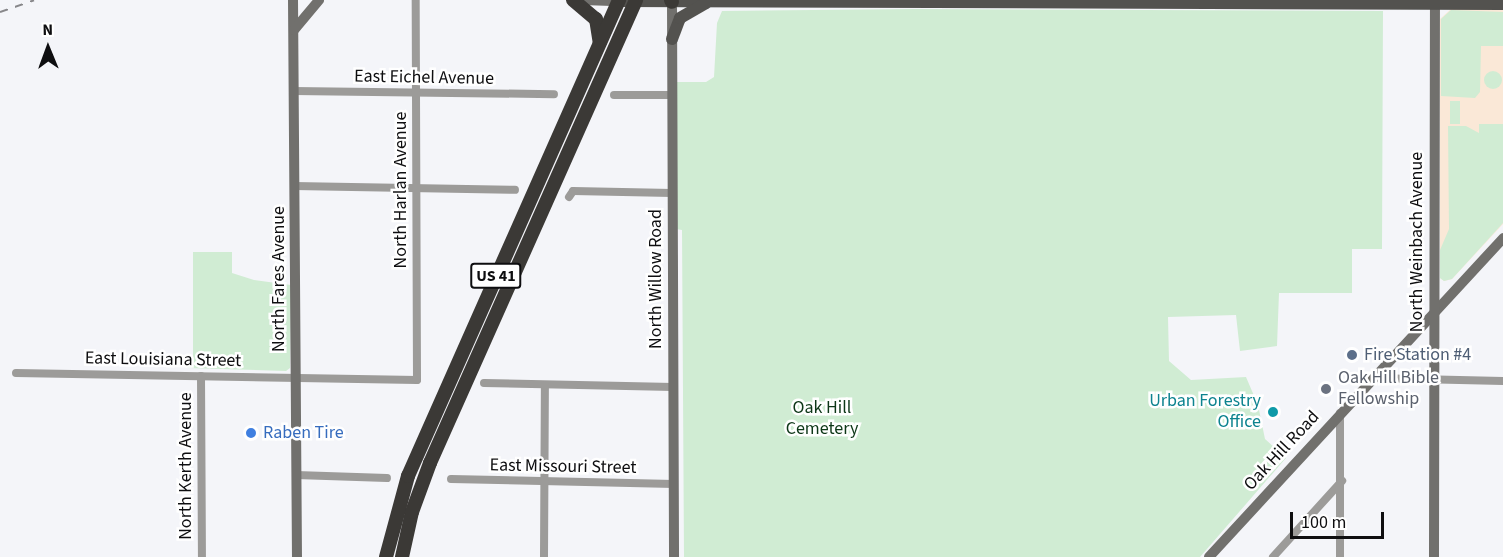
<!DOCTYPE html>
<html>
<head>
<meta charset="utf-8">
<style>
	body { margin:0 }
	#map { position:relative; width:1503px; height:557px; overflow:hidden; background:#f4f5f9; font-family:"Source Sans 3",sans-serif }
	div>[style] { position:absolute }
	[style*='--x'] { left:calc(var(--x)*1px); top:calc(var(--y)*1px); width:calc(var(--w)*1px); rotate:calc(var(--a)*1deg) }
	.education>* { inset:0; background:#fae8d7 }
	.green>* { inset:0; background:#d0ecd3 }
	.round { border-radius:50% }
	.street>* { height:8px; margin:-4px; padding:0 4px; transform-origin:4px; border-radius:4px; background:#9c9b99 }
	.secondary>* { height:10px; margin:-5px; padding:0 5px; transform-origin:5px; border-radius:5px; background:#71706d }
	.primary>* { height:12px; margin:-6px; padding:0 6px; transform-origin:6px; border-radius:6px; background:#53524f }
	.highway>* { height:14px; margin:-7px; padding:0 7px; transform-origin:7px; border-radius:7px; background:#3b3936 }
	.rail>* { height:2px; margin-top:-1px; transform-origin:0; background:repeating-linear-gradient(90deg,#87878a 0 8px,transparent 0 16px) }
	.dots>* { width:16px; height:16px; translate:-50% -50%; box-sizing:border-box; border:3px solid #fff; border-radius:50% }
	span { translate:-50% -50%; white-space:nowrap; text-align:center; line-height:1.15; -webkit-text-stroke:5px #fff; paint-order:stroke }
	.shield-label span { padding:2px 4px; background:#fff; border:2px solid; border-radius:4px; -webkit-text-stroke-width:0 }
	.shield-label { font-size:16px; color:#0e0e10; font-weight:700 }
	.street-label { font-size:18px; color:#0e0e10 }
	.service-label { font-size:18px; color:#4e5e75 }
	.left { translate:0 -50%; text-align:left }
	.worship-label { font-size:18px; color:#5b616d }
	.culture-label { font-size:18px; color:#0d838f }
	.right { translate:-100% -50%; text-align:right }
	.park-label { font-size:18px; color:#0d3717 }
	.shop-label { font-size:18px; color:#366cbe }
	.north { position:absolute; left:18px; top:18px; width:60px; height:60px; -webkit-text-stroke:4px #fff; paint-order:stroke; rotate:359deg; font-size:16px; font-weight:700; line-height:24px; text-align:center; color:#0e0e10 }
	.north::after { content:''; display:block; margin:auto; width:21px; height:27px; background:#0e0e10; clip-path:polygon(50% 0,100% 100%,50% 72%,0 100%) }
	.scale { position:absolute; left:1290px; top:512px; width:94px; height:27px; box-sizing:border-box; border:3px solid #0e0e10; border-top:0; padding-left:8px; font-size:18px; line-height:21px; white-space:nowrap; color:#0e0e10; -webkit-text-stroke:4px #fff; paint-order:stroke }
</style>
</head>
<body>
<div id="map">
	<div class="education">
		<div style="clip-path:polygon(1451px 9px,1503px 9px,1503px 224px,1452px 279px,1444px 281px,1440px 278px,1440px 19px)"></div>
	</div>
	<div class="green">
		<div style="clip-path:polygon(916px 9px,1383px 11px,1382px 249px,1352px 249px,1352px 293px,1279px 293px,1277px 346px,1240px 351px,1236px 315px,1168px 317px,1169px 361px,1191px 380px,1246px 377px,1258px 405px,1265px 439px,1286px 458px,1200px 557px,684px 557px,682px 230px,676px 229px,676px 82px,706px 82px,714px 77px,717px 23px,722px 11px)"></div>
		<div style="clip-path:polygon(1451px 10px,1503px 12px,1503px 46px,1481px 46px,1480px 92px,1475px 98px,1441px 96px,1441px 19px)"></div>
		<div class="round" style="left:1484px;top:71px;width:18px;height:18px"></div>
		<div style="clip-path:polygon(1450px 101px,1460px 101px,1460px 124px,1450px 124px)"></div>
		<div style="clip-path:polygon(1479px 124px,1503px 124px,1503px 223px,1452px 279px,1444px 281px,1440px 278px,1440px 250px,1449px 229px,1448px 126px,1466px 126px,1479px 133px)"></div>
		<div style="clip-path:polygon(193px 252px,232px 252px,232px 273px,254px 280px,291px 285px,290px 368px,286px 371px,187px 368px,193px 361px)"></div>
	</div>
	<div class="street">
		<div style="--x:294;--y:91;--w:260;--a:0.7"></div>
		<div style="--x:614;--y:95;--w:58;--a:0"></div>
		<div style="--x:294;--y:186;--w:221;--a:1"></div>
		<div style="--x:569;--y:197;--w:7;--a:-56"></div>
		<div style="--x:573;--y:191;--w:99;--a:1.2"></div>
		<div style="--x:16;--y:373;--w:401;--a:1"></div>
		<div style="--x:417;--y:380;--w:380;--a:-90.2"></div>
		<div style="--x:201;--y:376;--w:181;--a:89.7"></div>
		<div style="--x:1372;--y:378;--w:131;--a:1.3"></div>
		<div style="--x:484;--y:383;--w:189;--a:1.2"></div>
		<div style="--x:296;--y:475;--w:91;--a:1.9"></div>
		<div style="--x:451;--y:479;--w:223;--a:1.3"></div>
		<div style="--x:544;--y:557;--w:172;--a:-89.7"></div>
		<div style="--x:1273;--y:557;--w:103;--a:-47.8"></div>
		<div style="--x:1340;--y:557;--w:144;--a:-90"></div>
	</div>
	<div class="secondary">
		<div style="--x:293;--y:0;--w:557;--a:89.59"></div>
		<div style="--x:583;--y:0;--w:36;--a:2"></div>
		<div style="--x:672;--y:2;--w:555;--a:89.79"></div>
		<div style="--x:294;--y:30;--w:39;--a:-50"></div>
		<div style="--x:1209;--y:557;--w:434;--a:-47.3"></div>
		<div style="--x:1434;--y:557;--w:557;--a:-89.9"></div>
	</div>
	<div class="primary">
		<div style="--x:619;--y:1;--w:884;--a:0.19"></div>
		<div style="--x:672;--y:39;--w:22;--a:-69"></div>
		<div style="--x:680;--y:18;--w:30;--a:-30"></div>
	</div>
	<div class="highway">
		<div style="--x:573;--y:0;--w:30;--a:40"></div>
		<div style="--x:596;--y:19;--w:24;--a:81"></div>
		<div style="--x:671;--y:0;--w:2;--a:63"></div>
		<div style="--x:386;--y:557;--w:84;--a:-74.8"></div>
		<div style="--x:408;--y:476;--w:521;--a:-66.09"></div>
		<div style="--x:402;--y:557;--w:46;--a:-77.5"></div>
		<div style="--x:412;--y:512;--w:52;--a:-69.8"></div>
		<div style="--x:430;--y:463;--w:507;--a:-66.01"></div>
	</div>
	<div class="rail">
		<div style="--x:0;--y:12;--w:36;--a:-19"></div>
	</div>
	<div class="dots">
		<div style="left:1352px;top:355px;background:#5c6f8a"></div>
		<div style="left:1326px;top:389px;background:#6b7280"></div>
		<div style="left:1273px;top:412px;background:#0f9aa8"></div>
		<div style="left:251px;top:433px;background:#3f7fe0"></div>
	</div>
	<div class="shield-label">
		<span style="left:496px;top:276px">US 41</span>
	</div>
	<div class="street-label">
		<span style="left:424px;top:78px;rotate:1deg">East Eichel Avenue</span>
		<span style="left:401px;top:190px;rotate:-90deg">North Harlan Avenue</span>
		<span style="left:1417px;top:242px;rotate:-90deg">North Weinbach Avenue</span>
		<span style="left:279px;top:279px;rotate:-90deg">North Fares Avenue</span>
		<span style="left:656px;top:279px;rotate:-90deg">North Willow Road</span>
		<span style="left:163px;top:360px;rotate:1deg">East Louisiana Street</span>
		<span style="left:1282px;top:451px;rotate:-47deg">Oak Hill Road</span>
		<span style="left:186px;top:466px;rotate:-90deg">North Kerth Avenue</span>
		<span style="left:563px;top:467px;rotate:1deg">East Missouri Street</span>
	</div>
	<div class="service-label">
		<span class="left" style="left:1364px;top:355px">Fire Station #4</span>
	</div>
	<div class="worship-label">
		<span class="left" style="left:1338px;top:389px">Oak Hill Bible<br>Fellowship</span>
	</div>
	<div class="culture-label">
		<span class="right" style="left:1261px;top:412px">Urban Forestry<br>Office</span>
	</div>
	<div class="park-label">
		<span style="left:822px;top:419px">Oak Hill<br>Cemetery</span>
	</div>
	<div class="shop-label">
		<span class="left" style="left:263px;top:433px">Raben Tire</span>
	</div>
	<div class="north">N</div>
	<div class="scale">100 m</div>
</div>
</body>
</html>
